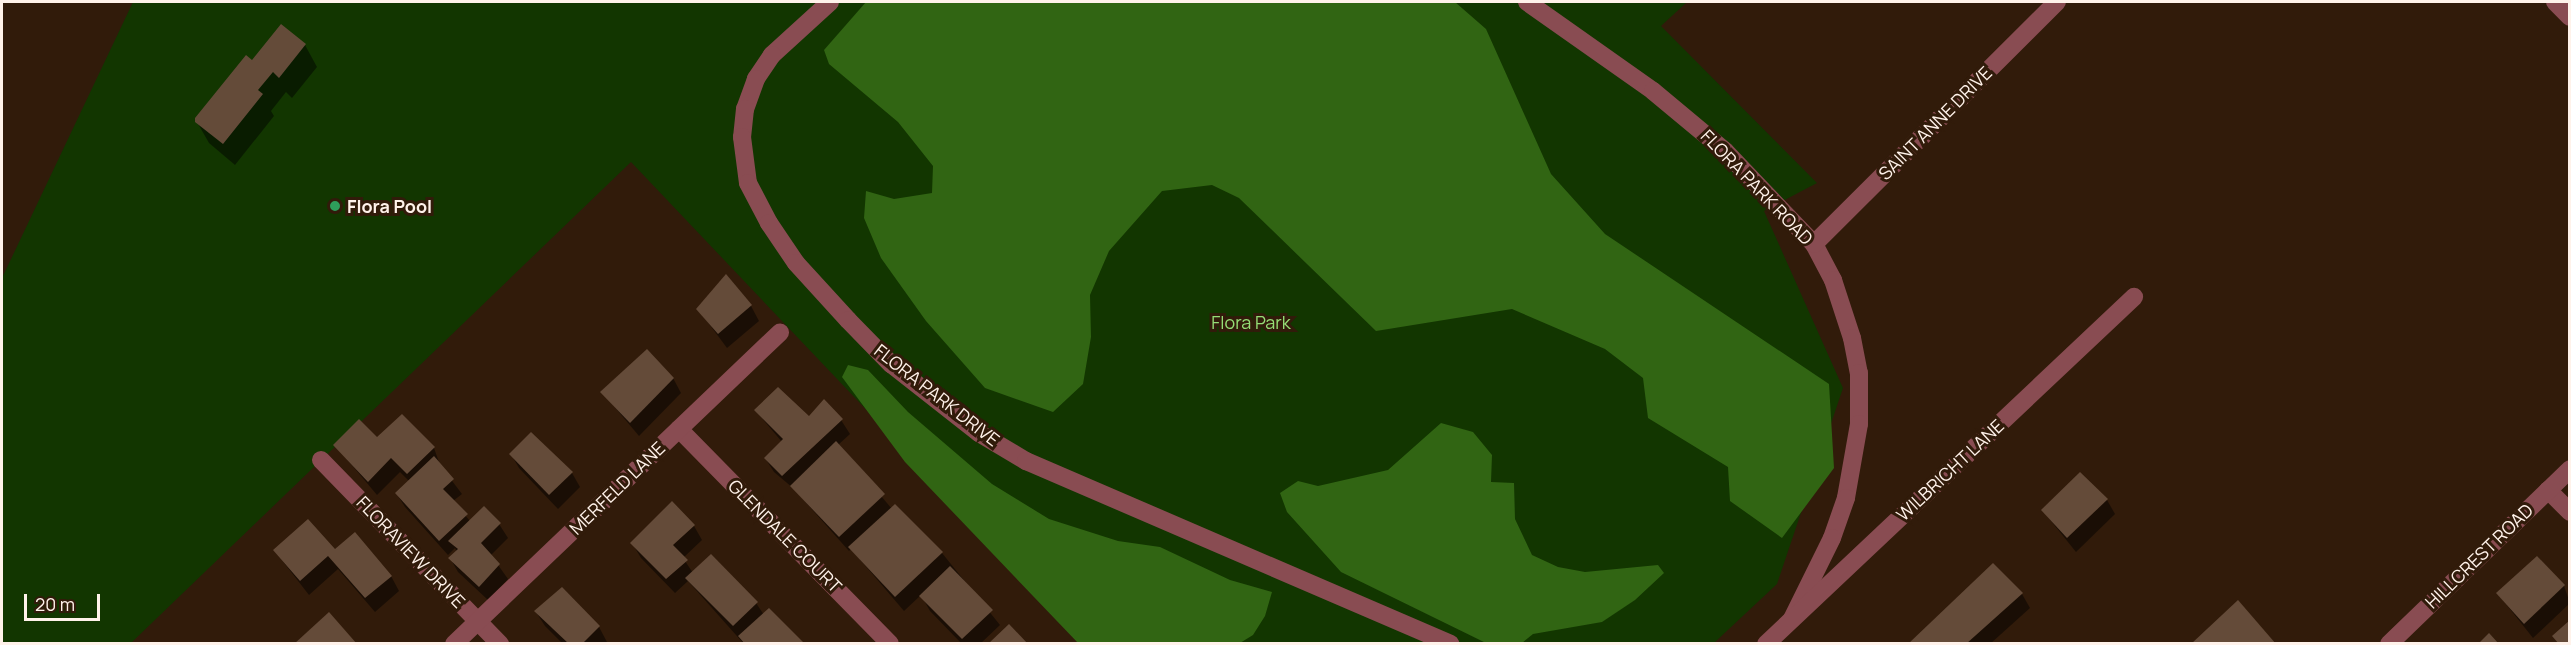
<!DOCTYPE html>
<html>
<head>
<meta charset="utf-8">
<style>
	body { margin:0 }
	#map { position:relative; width:2571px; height:645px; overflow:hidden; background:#311b0a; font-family:Manrope,sans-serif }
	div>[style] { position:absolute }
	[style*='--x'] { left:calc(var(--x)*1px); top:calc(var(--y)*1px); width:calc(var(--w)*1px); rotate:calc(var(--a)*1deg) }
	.green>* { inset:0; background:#123600 }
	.forest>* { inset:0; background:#316513 }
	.shadow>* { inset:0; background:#0007 }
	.building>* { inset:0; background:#644b39 }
	.minor>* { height:18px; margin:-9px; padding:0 9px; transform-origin:9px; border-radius:9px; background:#894c52 }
	.dots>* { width:16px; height:16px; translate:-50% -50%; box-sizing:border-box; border:3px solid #311b0a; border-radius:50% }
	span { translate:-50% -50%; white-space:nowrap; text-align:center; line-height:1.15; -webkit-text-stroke:6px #311b0a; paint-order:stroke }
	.street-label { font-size:18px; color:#fff2ea }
	.poi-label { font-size:18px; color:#fff2ea; font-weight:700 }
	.left { translate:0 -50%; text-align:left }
	.park-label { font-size:18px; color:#95dd76 }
	.frame { position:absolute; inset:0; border:3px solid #fff2ea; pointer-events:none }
	.scale { position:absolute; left:24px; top:594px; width:76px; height:27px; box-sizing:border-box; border:3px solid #fff2ea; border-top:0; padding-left:8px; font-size:18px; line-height:21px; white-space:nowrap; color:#fff2ea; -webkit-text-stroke:4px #311b0a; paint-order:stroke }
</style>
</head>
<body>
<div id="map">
	<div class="green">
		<div style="clip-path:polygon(133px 2px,1687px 2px,1661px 26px,1817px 183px,1764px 211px,1843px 388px,1777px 584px,1714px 643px,1088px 643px,631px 162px,131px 643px,2px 643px,2px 278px)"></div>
	</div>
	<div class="forest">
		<div style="clip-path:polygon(866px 2px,1455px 2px,1486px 29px,1551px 174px,1605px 234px,1829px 384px,1834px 468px,1782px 538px,1730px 501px,1728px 467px,1648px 418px,1643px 378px,1605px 349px,1512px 309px,1376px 331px,1239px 198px,1212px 185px,1162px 191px,1109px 251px,1090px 295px,1091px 337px,1083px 384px,1053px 412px,985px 388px,926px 321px,881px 258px,864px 218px,866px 191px,894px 199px,932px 193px,933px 166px,898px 122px,829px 64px,824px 50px)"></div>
		<div style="clip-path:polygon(848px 365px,868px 370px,908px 412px,992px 484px,1049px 519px,1118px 541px,1160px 547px,1230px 580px,1272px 592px,1265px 616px,1253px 635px,1240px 643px,1078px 643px,905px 462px,842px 377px)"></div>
		<div style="clip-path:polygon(1441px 423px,1473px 432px,1492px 455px,1491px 482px,1514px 483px,1515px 519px,1532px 555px,1558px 567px,1585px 572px,1658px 565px,1664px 573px,1635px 600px,1602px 622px,1533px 634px,1522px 643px,1488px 644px,1341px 572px,1287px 512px,1280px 493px,1298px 481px,1318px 486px,1388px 470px)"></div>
	</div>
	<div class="shadow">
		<div style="clip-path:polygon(305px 45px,317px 67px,292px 98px,286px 92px,271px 111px,274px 116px,235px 165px,209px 143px,197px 122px,252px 62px)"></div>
		<div style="clip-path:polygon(751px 306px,759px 321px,727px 348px,698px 309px)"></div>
		<div style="clip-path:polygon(673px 378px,681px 393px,639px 436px,602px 392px)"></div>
		<div style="clip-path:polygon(756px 411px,841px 420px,850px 434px,838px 445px,892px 509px,895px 506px,942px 553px,1000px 625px,980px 644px,962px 644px,930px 611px,921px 595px,904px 611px,851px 549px,849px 551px,793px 488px,774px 472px,765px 458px,782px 442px)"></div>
		<div style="clip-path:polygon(377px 439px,434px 448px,440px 465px,462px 494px,453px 501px,470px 521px,499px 524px,508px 538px,491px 555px,508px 579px,488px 600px,458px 572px,450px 558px,457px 552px,455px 548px,448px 555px,405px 507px,396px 493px,409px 481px,400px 472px,377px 495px,335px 445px)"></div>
		<div style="clip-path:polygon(511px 454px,572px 473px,580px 487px,558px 509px,519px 468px)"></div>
		<div style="clip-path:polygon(2107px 500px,2115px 514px,2076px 552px,2043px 511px)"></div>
		<div style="clip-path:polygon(694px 526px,702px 540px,683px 558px,693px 573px,756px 603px,764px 615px,802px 644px,744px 644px,688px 581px,675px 593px,641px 558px,632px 543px)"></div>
		<div style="clip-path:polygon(274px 550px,335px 551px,391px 576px,399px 591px,375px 612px,338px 569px,309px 595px)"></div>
		<div style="clip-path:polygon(2564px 586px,2570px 603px,2533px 638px,2498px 594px)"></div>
		<div style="clip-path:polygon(2022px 594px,2030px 608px,1990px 644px,1911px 644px)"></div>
		<div style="clip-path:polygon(536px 612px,599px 627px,607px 642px,563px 644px,545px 626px)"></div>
	</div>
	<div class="building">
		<div style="clip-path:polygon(281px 24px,306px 44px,279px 78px,273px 72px,258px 90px,263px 94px,223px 144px,195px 122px,195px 118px,246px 55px,252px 60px)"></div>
		<div style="clip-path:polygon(726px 274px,752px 305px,718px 334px,696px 309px)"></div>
		<div style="clip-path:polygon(647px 349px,674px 378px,630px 423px,600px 392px)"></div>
		<div style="clip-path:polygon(778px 387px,809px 416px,824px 399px,843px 419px,782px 476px,764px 458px,783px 439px,754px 410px)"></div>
		<div style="clip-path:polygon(402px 414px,435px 447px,407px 474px,391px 458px,368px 482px,333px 445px,359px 419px,377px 437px)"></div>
		<div style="clip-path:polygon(531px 432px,573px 472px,549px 495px,509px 454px)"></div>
		<div style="clip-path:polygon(836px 441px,885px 494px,839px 537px,790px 486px)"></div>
		<div style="clip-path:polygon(434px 456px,454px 479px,443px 489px,468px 514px,439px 541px,395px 493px)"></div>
		<div style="clip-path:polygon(2080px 472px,2108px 499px,2067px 538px,2041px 510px)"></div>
		<div style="clip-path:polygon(672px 501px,695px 525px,673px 545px,688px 560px,666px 579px,630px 543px)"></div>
		<div style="clip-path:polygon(895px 504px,943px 552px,895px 597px,848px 547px)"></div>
		<div style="clip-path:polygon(484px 506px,501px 523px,481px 543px,500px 564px,479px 587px,448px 558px,458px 549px,448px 541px)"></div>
		<div style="clip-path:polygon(308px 519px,335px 549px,355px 532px,392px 576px,365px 598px,328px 556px,300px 581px,273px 550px)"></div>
		<div style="clip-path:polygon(711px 554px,758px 602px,733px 626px,685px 578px)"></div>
		<div style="clip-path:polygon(2537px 556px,2565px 585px,2524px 624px,2496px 593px)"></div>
		<div style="clip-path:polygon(1993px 563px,2023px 593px,1966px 644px,1908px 644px)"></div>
		<div style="clip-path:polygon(950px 566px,993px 610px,962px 639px,919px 596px)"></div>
		<div style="clip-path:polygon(562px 587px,600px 626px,582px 644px,569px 644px,534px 611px)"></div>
		<div style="clip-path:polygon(2238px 600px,2276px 644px,2191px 644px)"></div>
		<div style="clip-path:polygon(769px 608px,805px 644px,745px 644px,738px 636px)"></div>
		<div style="clip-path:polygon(329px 612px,357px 644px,294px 644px)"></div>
		<div style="clip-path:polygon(2570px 620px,2570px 644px,2559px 644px,2552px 636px)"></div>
		<div style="clip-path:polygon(1009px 624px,1028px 644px,988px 644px)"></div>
		<div style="clip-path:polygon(2489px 633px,2499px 644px,2478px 644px)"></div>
	</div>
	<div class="minor">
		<div style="--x:830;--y:2;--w:79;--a:137.6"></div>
		<div style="--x:772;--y:55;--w:29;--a:124"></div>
		<div style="--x:756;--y:79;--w:32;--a:110"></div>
		<div style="--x:745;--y:109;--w:28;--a:96"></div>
		<div style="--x:742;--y:137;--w:46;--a:82.6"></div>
		<div style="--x:748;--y:183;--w:45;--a:62.3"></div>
		<div style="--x:769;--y:223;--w:48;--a:56"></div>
		<div style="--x:796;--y:263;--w:77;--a:47.6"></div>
		<div style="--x:848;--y:320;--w:62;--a:45.7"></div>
		<div style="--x:891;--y:364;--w:112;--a:38.1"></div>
		<div style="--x:979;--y:433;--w:55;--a:30.8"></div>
		<div style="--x:1026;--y:461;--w:462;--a:23.3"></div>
		<div style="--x:1527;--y:2;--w:154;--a:35.2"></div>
		<div style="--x:1653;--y:91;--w:94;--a:39.8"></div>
		<div style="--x:1725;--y:151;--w:129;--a:46.3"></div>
		<div style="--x:1814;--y:244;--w:41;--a:62.2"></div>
		<div style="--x:1833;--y:280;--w:61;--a:71.9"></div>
		<div style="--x:1852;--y:338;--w:36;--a:79"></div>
		<div style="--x:1859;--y:373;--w:51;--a:90"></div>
		<div style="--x:1859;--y:424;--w:75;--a:100"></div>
		<div style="--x:1846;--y:498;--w:42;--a:109.3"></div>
		<div style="--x:1832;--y:538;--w:90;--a:116.3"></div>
		<div style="--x:2555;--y:2;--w:21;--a:45"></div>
		<div style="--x:1814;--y:244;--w:343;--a:-44.9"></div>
		<div style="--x:679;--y:429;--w:301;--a:45.5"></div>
		<div style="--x:321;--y:460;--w:257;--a:45.8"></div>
		<div style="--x:2548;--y:490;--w:31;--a:45"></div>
		<div style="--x:454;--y:644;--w:451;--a:-43.7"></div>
		<div style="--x:1766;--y:644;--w:506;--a:-43.32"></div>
		<div style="--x:2389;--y:644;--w:252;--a:-44"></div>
	</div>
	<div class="dots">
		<div style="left:335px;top:206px;background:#2e9e5b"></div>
	</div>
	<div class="street-label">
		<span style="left:1935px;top:123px;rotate:-45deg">SAINT ANNE DRIVE</span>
		<span style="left:1757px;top:187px;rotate:46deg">FLORA PARK ROAD</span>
		<span style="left:937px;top:395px;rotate:38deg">FLORA PARK DRIVE</span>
		<span style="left:1950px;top:470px;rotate:-43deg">WILBRICHT LANE</span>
		<span style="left:617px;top:488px;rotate:-44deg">MERFELD LANE</span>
		<span style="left:785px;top:536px;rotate:45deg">GLENDALE COURT</span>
		<span style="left:411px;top:552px;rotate:46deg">FLORAVIEW DRIVE</span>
		<span style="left:2479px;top:556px;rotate:-44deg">HILLCREST ROAD</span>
	</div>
	<div class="poi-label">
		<span class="left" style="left:347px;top:206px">Flora Pool</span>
	</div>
	<div class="park-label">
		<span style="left:1251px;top:322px">Flora Park</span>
	</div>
	<div class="frame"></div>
	<div class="scale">20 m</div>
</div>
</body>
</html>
